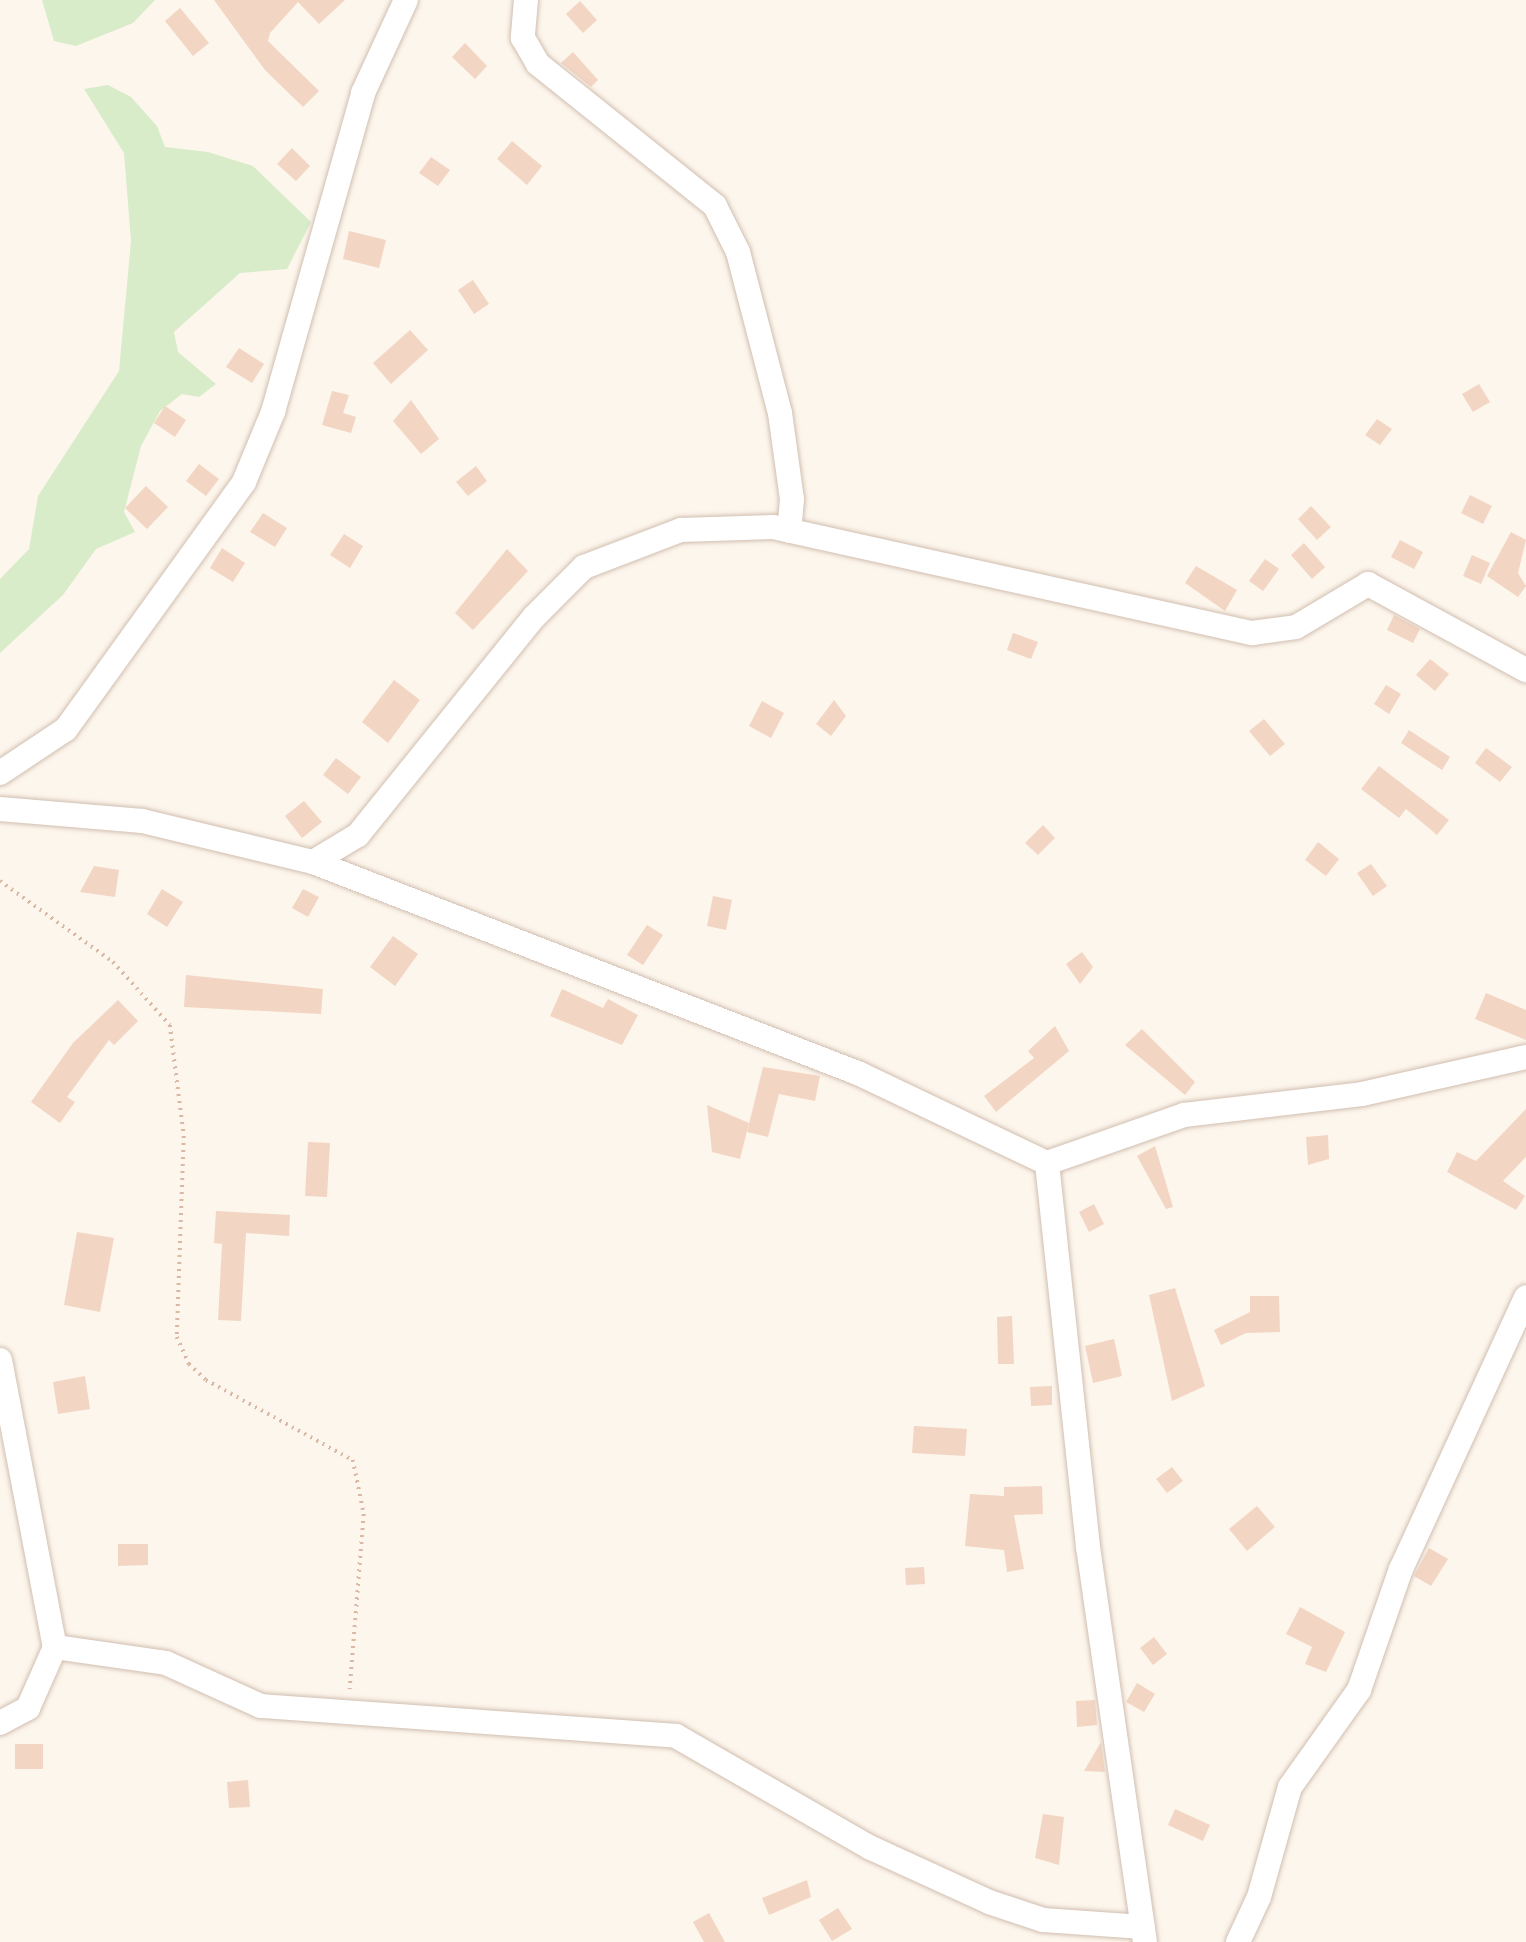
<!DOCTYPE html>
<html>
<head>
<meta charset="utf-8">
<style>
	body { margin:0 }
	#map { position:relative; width:1526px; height:1942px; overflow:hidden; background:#fdf6ec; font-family:"PT Sans",sans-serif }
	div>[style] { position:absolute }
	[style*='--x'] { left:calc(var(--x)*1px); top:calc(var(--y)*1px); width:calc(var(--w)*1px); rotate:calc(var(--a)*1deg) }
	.green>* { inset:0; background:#d8ecc9 }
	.building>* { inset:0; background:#f3d5c3 }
	.path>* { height:3.5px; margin-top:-1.75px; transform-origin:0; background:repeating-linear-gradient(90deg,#d9b8a5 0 2px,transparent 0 7px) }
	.roads { filter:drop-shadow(0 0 2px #d1beb0) drop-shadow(0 0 2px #d1beb0) }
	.minor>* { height:24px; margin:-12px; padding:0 12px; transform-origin:12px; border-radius:12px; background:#fff }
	span { translate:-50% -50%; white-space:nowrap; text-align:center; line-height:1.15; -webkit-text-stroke:5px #fffaf3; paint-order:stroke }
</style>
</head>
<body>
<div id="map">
	<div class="green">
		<div style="clip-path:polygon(42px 0,155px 0,133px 23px,76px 46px,54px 41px)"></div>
		<div style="clip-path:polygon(108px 85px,131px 97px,157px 126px,165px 147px,208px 152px,253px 166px,311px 222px,287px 269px,240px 273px,174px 332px,178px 352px,216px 384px,199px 397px,182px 394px,160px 411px,141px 446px,124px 512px,135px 532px,96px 549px,63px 595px,0 653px,0 579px,29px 549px,38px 496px,119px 371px,131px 241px,124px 153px,84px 89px)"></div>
	</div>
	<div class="building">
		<div style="clip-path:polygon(214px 0,345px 0,319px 24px,298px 2px,270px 33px,268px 41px,319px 91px,303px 107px,265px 70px)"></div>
		<div style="clip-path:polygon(580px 1px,597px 20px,583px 33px,566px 14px)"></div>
		<div style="clip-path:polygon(180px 8px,209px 43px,193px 56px,165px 21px)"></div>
		<div style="clip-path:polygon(465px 43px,487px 66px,475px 79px,452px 57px)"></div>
		<div style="clip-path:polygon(573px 52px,598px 80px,591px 87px,561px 63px)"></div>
		<div style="clip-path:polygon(512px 141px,542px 166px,527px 185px,497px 159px)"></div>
		<div style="clip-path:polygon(292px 148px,310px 166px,296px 181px,277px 164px)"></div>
		<div style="clip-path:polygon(431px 157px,450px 170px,438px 186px,419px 173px)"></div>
		<div style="clip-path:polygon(349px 231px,386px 240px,379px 268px,343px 259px)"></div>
		<div style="clip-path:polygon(473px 280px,489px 304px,474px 314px,458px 290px)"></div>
		<div style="clip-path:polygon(410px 330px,428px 350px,391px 384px,373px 363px)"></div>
		<div style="clip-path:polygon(239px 348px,264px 364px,252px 383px,226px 367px)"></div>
		<div style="clip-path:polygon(1479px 384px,1490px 402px,1473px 412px,1462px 394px)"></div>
		<div style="clip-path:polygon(332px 391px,349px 395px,343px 413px,356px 417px,351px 433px,322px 425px)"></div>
		<div style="clip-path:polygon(411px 400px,439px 439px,421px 454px,393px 421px)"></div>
		<div style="clip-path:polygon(165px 406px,186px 420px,175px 437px,154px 423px)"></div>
		<div style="clip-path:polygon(1377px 419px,1392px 429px,1380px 445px,1365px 435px)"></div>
		<div style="clip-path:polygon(199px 464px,219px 479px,206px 496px,186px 481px)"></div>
		<div style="clip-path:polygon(476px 466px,487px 481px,468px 496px,456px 482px)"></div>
		<div style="clip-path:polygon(146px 486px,168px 507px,147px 529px,125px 508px)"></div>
		<div style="clip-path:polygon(1470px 495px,1492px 506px,1483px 524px,1461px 513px)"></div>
		<div style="clip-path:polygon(1311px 506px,1331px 527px,1317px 540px,1298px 519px)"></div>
		<div style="clip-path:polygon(263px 513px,287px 528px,275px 547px,250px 532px)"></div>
		<div style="clip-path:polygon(1511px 532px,1526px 540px,1518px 573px,1526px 586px,1518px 597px,1487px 576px)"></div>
		<div style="clip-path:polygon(344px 534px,363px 546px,350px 568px,330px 555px)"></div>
		<div style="clip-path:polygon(1400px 540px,1423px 552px,1414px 569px,1391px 557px)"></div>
		<div style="clip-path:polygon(1304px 543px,1325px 567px,1312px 579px,1291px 555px)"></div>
		<div style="clip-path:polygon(222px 548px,245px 563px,233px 582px,210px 568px)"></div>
		<div style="clip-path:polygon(507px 549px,528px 571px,473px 630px,455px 613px)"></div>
		<div style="clip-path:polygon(1472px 555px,1490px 563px,1481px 584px,1463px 576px)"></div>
		<div style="clip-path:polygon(1265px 559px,1279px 569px,1263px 591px,1249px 581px)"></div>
		<div style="clip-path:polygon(1196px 566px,1237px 590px,1225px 611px,1185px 583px)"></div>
		<div style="clip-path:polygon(1394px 615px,1420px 629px,1413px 643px,1387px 630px)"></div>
		<div style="clip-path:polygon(1013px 633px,1038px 642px,1031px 659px,1007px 650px)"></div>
		<div style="clip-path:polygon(1430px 659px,1449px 674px,1435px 691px,1416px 675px)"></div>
		<div style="clip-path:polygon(394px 680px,420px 700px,388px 743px,362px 722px)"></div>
		<div style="clip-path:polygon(1386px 685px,1401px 694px,1389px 714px,1374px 704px)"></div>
		<div style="clip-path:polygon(834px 700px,846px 716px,831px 736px,816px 724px)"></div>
		<div style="clip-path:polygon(762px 701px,784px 713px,771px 738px,749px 726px)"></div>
		<div style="clip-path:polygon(1264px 719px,1285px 744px,1270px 756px,1249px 731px)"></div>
		<div style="clip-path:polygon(1409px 730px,1450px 757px,1442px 770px,1401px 743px)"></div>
		<div style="clip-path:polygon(1486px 748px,1512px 767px,1500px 782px,1475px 763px)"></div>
		<div style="clip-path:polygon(336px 758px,361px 777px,348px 794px,323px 775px)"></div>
		<div style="clip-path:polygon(1379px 766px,1449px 820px,1437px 835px,1406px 809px,1399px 818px,1361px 789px)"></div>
		<div style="clip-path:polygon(304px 801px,322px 822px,302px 838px,285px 816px)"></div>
		<div style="clip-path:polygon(1043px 825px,1055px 838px,1038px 855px,1025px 843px)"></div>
		<div style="clip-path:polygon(1318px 842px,1339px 859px,1326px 876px,1305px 860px)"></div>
		<div style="clip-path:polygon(1371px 864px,1387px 886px,1373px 896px,1357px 873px)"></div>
		<div style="clip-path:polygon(94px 866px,119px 870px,115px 897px,80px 892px)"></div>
		<div style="clip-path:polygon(162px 889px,183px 902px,167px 927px,147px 914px)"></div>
		<div style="clip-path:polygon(303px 889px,319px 897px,308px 917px,292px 908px)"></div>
		<div style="clip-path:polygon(713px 896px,732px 900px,726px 930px,707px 926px)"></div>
		<div style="clip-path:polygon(647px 925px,663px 935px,643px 965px,627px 955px)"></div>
		<div style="clip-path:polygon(393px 936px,418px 954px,395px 986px,370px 967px)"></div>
		<div style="clip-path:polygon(1082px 952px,1093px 967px,1080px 984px,1066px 964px)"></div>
		<div style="clip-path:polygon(186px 975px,323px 989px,321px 1014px,184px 1007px)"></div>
		<div style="clip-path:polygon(562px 989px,603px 1008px,608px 999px,638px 1015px,622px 1045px,550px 1016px)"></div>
		<div style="clip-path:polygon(1486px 993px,1526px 1010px,1526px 1040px,1475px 1019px)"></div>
		<div style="clip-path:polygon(118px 1000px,138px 1021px,114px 1045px,109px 1040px,67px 1097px,75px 1102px,60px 1123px,31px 1102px,73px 1043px)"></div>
		<div style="clip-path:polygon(1055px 1026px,1069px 1051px,996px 1112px,984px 1096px,1034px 1058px,1028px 1051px)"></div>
		<div style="clip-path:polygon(1142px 1029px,1195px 1082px,1185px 1095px,1125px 1045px)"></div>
		<div style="clip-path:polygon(763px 1067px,820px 1076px,815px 1101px,779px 1094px,768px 1137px,747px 1132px)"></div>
		<div style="clip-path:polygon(707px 1105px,749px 1123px,740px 1159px,712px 1152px)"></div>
		<div style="clip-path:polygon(1526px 1109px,1526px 1157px,1503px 1181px,1525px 1196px,1516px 1210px,1447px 1172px,1457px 1152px,1476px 1161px)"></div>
		<div style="clip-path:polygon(1328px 1135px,1329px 1159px,1308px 1165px,1306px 1137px)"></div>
		<div style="clip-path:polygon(308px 1142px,330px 1143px,327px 1197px,305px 1196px)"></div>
		<div style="clip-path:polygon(1155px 1146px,1173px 1207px,1166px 1209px,1137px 1156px)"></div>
		<div style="clip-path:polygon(1094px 1204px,1104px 1224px,1089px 1232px,1079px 1212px)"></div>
		<div style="clip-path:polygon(216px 1211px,290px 1215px,289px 1236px,246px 1233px,241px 1321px,218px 1320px,222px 1244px,214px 1243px)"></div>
		<div style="clip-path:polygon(77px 1232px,114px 1238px,100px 1312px,64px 1305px)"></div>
		<div style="clip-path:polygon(1175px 1288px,1205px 1386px,1172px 1401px,1149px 1295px)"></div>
		<div style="clip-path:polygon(1250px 1296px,1279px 1296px,1280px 1332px,1246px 1333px,1221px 1345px,1214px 1330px,1250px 1312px)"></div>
		<div style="clip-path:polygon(1012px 1316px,1014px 1364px,998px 1364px,997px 1317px)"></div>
		<div style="clip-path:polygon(1114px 1339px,1122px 1376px,1093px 1383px,1085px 1346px)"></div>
		<div style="clip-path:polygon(85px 1376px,90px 1409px,58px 1414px,53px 1382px)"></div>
		<div style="clip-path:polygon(1052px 1386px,1052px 1405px,1031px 1406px,1030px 1387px)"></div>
		<div style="clip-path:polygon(914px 1426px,967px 1429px,965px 1456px,912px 1453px)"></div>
		<div style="clip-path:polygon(1172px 1467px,1183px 1481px,1167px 1493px,1156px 1479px)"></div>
		<div style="clip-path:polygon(1042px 1486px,1043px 1514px,1014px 1515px,1024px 1569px,1007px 1572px,1004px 1550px,965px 1546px,970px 1494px,1004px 1496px,1004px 1487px)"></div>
		<div style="clip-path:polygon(1257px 1506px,1275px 1527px,1247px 1551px,1229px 1529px)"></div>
		<div style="clip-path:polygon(118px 1544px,148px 1544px,148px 1565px,118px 1566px)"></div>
		<div style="clip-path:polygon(1429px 1548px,1448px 1559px,1431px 1586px,1414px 1576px)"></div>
		<div style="clip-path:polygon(924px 1567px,925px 1584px,906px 1585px,905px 1568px)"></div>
		<div style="clip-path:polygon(1300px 1607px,1345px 1632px,1326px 1672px,1305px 1664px,1312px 1647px,1286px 1634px)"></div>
		<div style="clip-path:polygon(1154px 1637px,1167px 1654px,1153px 1665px,1140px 1648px)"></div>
		<div style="clip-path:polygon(1137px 1683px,1155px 1694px,1144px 1712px,1126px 1702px)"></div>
		<div style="clip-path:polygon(1095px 1700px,1097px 1725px,1077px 1727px,1076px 1701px)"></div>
		<div style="clip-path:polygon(1101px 1742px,1105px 1772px,1084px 1771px)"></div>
		<div style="clip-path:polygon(15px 1744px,43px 1744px,43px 1769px,15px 1769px)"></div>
		<div style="clip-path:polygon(248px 1780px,250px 1807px,229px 1808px,227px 1782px)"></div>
		<div style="clip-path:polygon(1175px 1809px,1210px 1825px,1203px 1841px,1168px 1825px)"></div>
		<div style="clip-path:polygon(1043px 1814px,1064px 1817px,1059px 1865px,1035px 1858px)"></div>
		<div style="clip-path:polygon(807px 1880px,811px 1897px,769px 1915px,762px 1898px)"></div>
		<div style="clip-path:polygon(838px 1908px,852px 1929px,832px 1941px,819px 1920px)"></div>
		<div style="clip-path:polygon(709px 1913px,725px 1942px,704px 1942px,693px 1922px)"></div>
	</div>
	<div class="path">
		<div style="--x:0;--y:881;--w:139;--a:35.6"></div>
		<div style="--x:113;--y:962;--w:85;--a:47.9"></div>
		<div style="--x:170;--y:1025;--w:112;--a:82.8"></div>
		<div style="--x:184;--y:1136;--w:201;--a:92"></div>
		<div style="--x:177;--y:1337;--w:30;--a:66"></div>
		<div style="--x:189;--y:1364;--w:23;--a:43"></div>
		<div style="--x:206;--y:1380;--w:167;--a:28.6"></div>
		<div style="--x:353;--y:1460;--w:55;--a:78.5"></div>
		<div style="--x:364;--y:1514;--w:176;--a:94.6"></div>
	</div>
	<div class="roads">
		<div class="minor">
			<div style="--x:526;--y:0;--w:38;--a:95"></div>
			<div style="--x:523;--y:38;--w:30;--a:60"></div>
			<div style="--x:538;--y:64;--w:227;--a:38.7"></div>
			<div style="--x:715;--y:206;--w:51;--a:63.4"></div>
			<div style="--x:738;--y:252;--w:166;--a:75.4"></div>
			<div style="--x:780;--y:413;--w:87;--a:82.1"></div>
			<div style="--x:792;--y:499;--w:32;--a:95"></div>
			<div style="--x:0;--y:773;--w:79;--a:-33.7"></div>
			<div style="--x:66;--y:729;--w:304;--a:-54.2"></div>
			<div style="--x:244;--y:482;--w:76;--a:-67.5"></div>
			<div style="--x:273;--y:412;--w:331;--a:-74.2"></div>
			<div style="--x:363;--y:93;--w:102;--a:-65.2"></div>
			<div style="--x:0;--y:809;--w:143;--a:4.8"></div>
			<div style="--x:142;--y:821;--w:176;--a:13.5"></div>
			<div style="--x:313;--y:862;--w:587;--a:21.18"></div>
			<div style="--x:860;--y:1074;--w:207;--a:25.5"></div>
			<div style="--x:1047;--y:1163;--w:386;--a:83.9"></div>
			<div style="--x:1088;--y:1547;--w:399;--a:81.8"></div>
			<div style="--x:313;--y:862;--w:52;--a:-31"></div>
			<div style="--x:358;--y:835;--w:280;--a:-51.1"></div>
			<div style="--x:534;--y:617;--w:71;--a:-45"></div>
			<div style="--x:584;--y:567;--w:104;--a:-20.9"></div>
			<div style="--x:681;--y:530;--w:92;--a:-1.9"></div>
			<div style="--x:773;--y:527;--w:491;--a:12.5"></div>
			<div style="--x:1252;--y:633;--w:44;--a:-7.8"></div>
			<div style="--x:1296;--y:627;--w:84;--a:-30.8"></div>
			<div style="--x:1368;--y:584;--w:180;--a:28.6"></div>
			<div style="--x:1047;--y:1163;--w:145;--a:-19.3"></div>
			<div style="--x:1184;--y:1115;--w:179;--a:-6.7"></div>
			<div style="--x:1362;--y:1094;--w:168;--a:-12.7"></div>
			<div style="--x:0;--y:1360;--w:292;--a:79.2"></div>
			<div style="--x:55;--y:1647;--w:112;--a:8.2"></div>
			<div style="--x:166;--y:1663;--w:104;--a:24.4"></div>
			<div style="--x:261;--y:1706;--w:416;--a:4.1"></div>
			<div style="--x:676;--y:1736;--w:223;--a:29.9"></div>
			<div style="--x:869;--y:1847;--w:132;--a:24.6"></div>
			<div style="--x:989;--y:1902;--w:57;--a:18.4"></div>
			<div style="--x:1043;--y:1920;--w:100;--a:4"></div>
			<div style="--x:0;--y:1723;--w:32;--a:-28"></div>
			<div style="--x:28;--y:1708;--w:67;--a:-66.1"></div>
			<div style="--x:1238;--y:1942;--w:50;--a:-65"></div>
			<div style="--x:1259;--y:1897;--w:114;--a:-74.3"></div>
			<div style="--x:1290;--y:1787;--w:119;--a:-54.6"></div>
			<div style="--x:1359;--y:1690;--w:128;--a:-70.9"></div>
			<div style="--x:1401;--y:1569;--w:299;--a:-65.3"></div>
		</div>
	</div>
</div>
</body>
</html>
